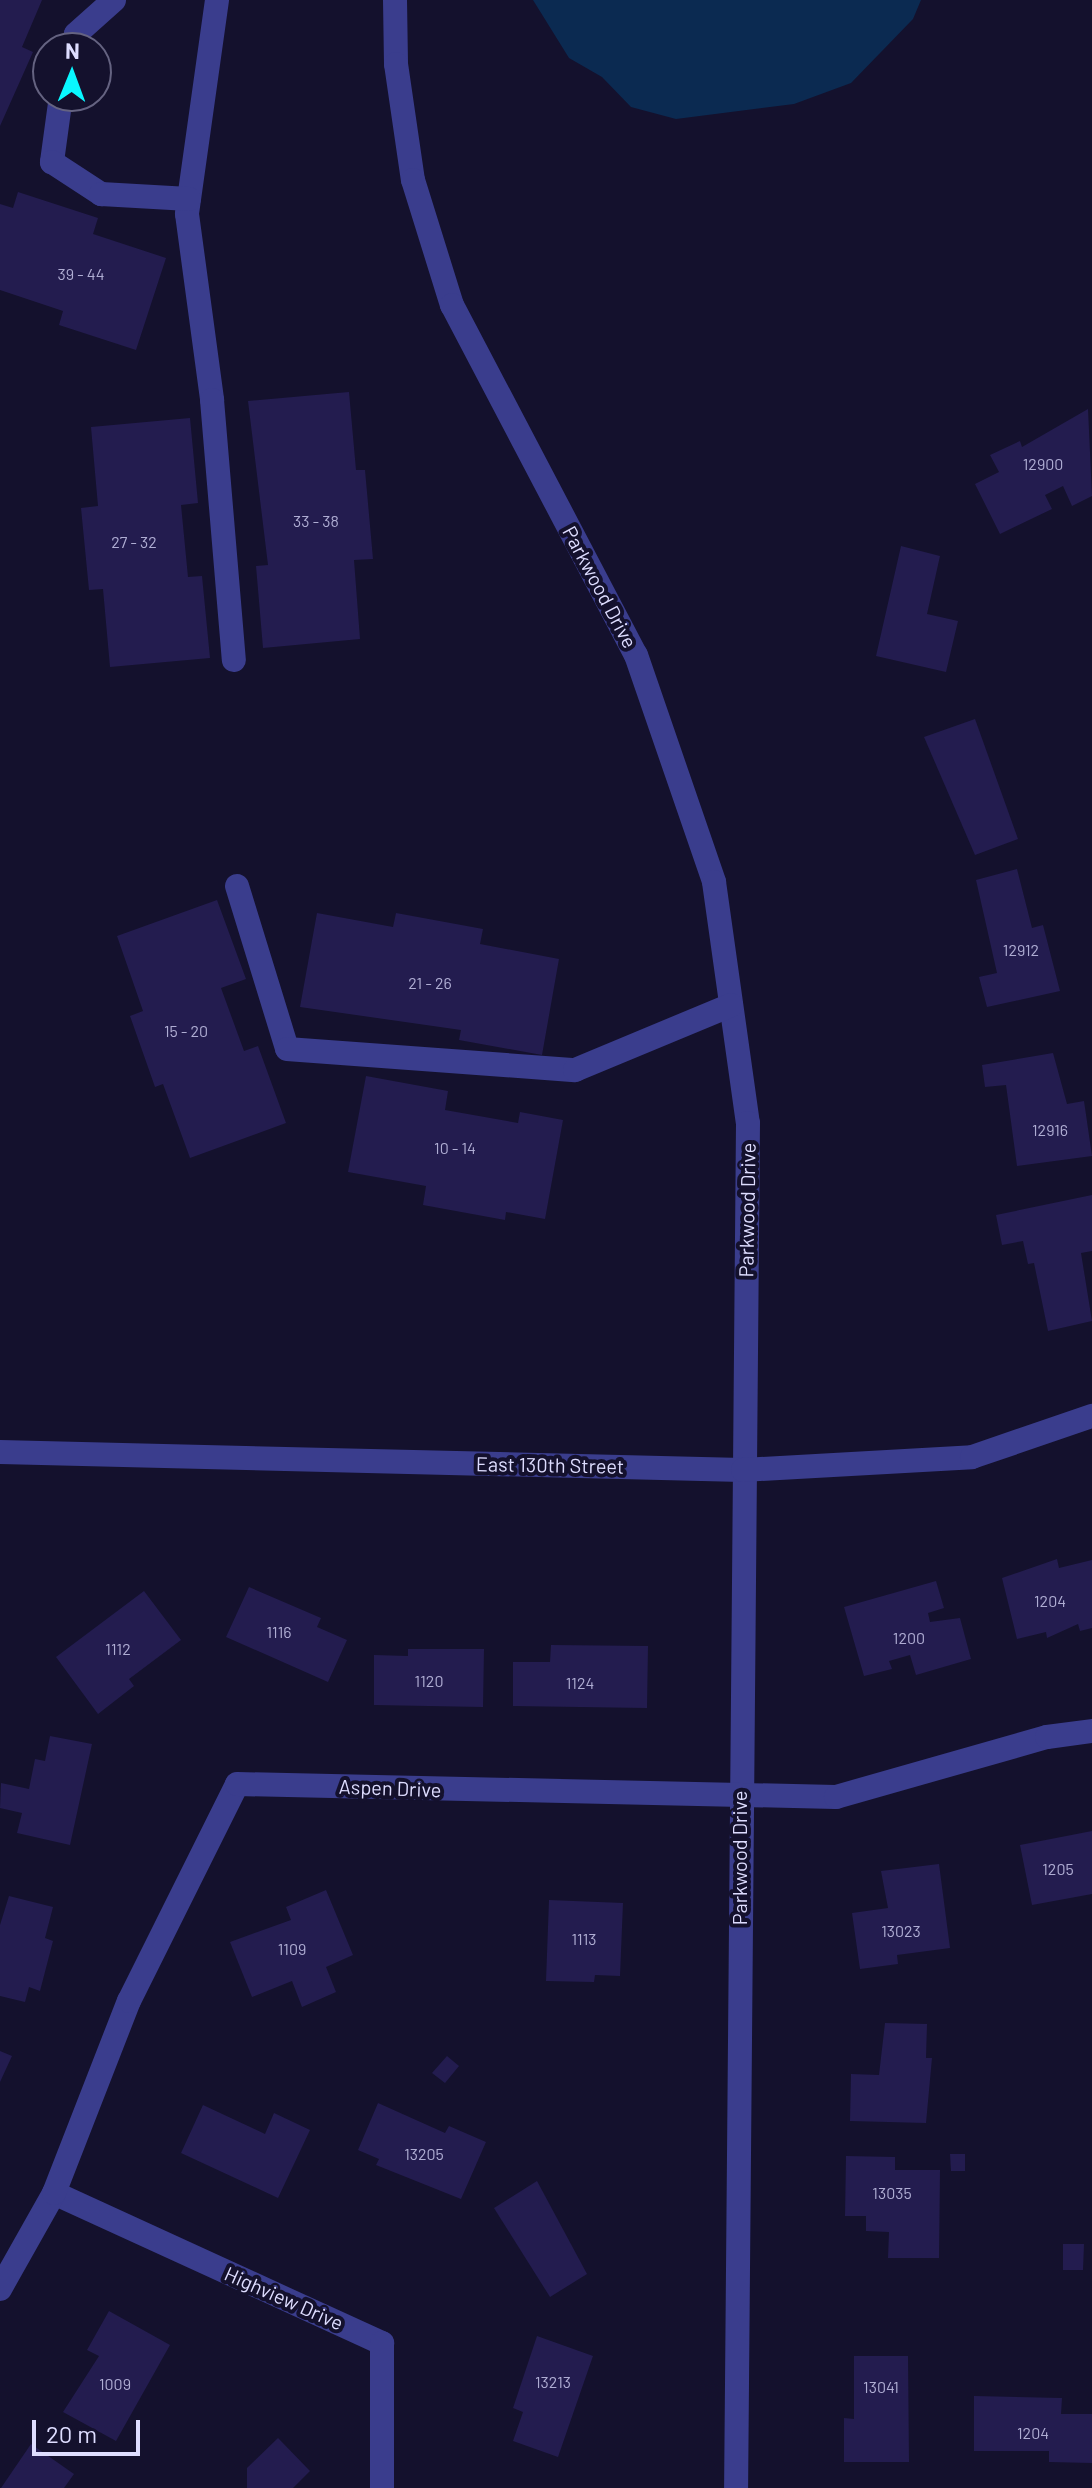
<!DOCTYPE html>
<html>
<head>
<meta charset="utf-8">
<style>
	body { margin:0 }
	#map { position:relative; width:1092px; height:2488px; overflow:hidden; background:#14112d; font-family:Barlow,sans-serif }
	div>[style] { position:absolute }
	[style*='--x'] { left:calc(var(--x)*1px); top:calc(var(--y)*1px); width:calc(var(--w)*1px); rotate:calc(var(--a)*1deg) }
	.water>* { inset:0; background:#0b2a51 }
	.building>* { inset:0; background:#231c4f }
	.minor>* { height:24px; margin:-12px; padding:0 12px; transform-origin:12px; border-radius:12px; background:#3a3d8d }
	span { translate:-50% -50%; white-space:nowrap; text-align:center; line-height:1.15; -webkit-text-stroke:8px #14112d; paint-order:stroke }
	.number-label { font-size:16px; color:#afadd3 }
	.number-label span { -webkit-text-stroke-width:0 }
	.street-label { font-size:20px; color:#deddff }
	.north { position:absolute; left:32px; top:32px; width:80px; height:80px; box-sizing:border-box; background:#14112d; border:2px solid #656381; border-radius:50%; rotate:1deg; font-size:22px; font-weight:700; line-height:32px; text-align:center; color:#deddff }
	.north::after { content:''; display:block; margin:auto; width:28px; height:36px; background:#09f7ff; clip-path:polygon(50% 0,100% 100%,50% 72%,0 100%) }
	.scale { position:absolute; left:32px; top:2420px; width:108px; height:36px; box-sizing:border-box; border:4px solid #deddff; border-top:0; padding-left:10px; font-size:24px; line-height:28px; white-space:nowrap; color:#deddff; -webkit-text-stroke:6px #14112d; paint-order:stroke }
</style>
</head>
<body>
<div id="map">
	<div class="water">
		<div style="clip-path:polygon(533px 0,921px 0,913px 19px,851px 83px,794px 104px,676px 119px,631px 107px,602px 77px,569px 58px)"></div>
	</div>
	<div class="building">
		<div style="clip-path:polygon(0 0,42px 0,22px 47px,33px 52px,0 126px)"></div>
		<div style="clip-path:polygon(18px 192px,98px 218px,93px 234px,166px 258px,136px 350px,59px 325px,63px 311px,0 290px,0 204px,13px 208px)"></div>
		<div style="clip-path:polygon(349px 392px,356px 470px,365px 470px,373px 559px,354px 560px,360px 639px,263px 648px,256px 566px,268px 565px,248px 401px)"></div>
		<div style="clip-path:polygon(1088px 409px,1092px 496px,1072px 506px,1063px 486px,1045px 495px,1052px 509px,1000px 534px,975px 484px,999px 472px,990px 455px,1020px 441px,1022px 447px)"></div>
		<div style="clip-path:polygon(190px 418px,198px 503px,181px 505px,188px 577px,202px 576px,210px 658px,110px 667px,103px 589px,89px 590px,81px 508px,98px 506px,91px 427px)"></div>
		<div style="clip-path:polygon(901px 546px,940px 556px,927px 614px,958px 621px,946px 672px,876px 656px)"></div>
		<div style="clip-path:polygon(975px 719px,1018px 839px,975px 855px,924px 737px)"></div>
		<div style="clip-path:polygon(1017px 869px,1032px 928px,1043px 925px,1060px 991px,987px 1007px,979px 977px,997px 973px,976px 880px)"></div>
		<div style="clip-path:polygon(217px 900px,246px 979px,221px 988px,244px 1051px,258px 1046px,286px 1123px,190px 1158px,163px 1084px,155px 1087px,130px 1016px,143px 1011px,117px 936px)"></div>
		<div style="clip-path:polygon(317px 913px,393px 927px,396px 913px,483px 929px,480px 944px,559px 959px,542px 1055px,459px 1040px,461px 1030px,300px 1007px)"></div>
		<div style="clip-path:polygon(1053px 1053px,1067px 1104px,1084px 1101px,1092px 1156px,1017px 1166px,1006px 1085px,985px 1087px,982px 1065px)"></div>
		<div style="clip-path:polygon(366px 1076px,448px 1091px,445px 1110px,518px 1123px,520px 1112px,563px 1120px,545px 1219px,506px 1212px,505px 1220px,423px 1205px,426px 1186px,348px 1172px)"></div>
		<div style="clip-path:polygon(1092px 1195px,1092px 1251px,1081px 1253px,1092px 1321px,1048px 1331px,1034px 1263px,1028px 1264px,1023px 1241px,1002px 1245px,996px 1215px)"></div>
		<div style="clip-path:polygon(1057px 1559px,1059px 1568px,1092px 1560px,1092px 1628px,1080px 1631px,1078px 1624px,1047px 1638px,1046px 1632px,1017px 1639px,1002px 1578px)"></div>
		<div style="clip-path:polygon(936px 1581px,944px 1608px,928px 1613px,930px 1622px,960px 1618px,971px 1659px,916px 1675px,910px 1655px,889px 1661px,892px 1669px,864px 1676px,844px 1607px)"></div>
		<div style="clip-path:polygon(249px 1587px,321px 1618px,317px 1627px,347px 1640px,328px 1682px,226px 1637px)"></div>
		<div style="clip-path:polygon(144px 1591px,181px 1640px,129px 1679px,134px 1686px,98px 1714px,56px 1657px)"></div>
		<div style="clip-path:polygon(551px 1645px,648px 1646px,647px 1708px,513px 1706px,513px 1662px,550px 1662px)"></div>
		<div style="clip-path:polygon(408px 1649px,484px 1649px,483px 1707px,374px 1705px,374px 1655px,408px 1656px)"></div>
		<div style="clip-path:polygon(50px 1736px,92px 1744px,70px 1845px,17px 1833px,22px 1813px,0 1808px,1px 1783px,29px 1789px,35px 1759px,45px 1761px)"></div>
		<div style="clip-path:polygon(1092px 1831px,1092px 1894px,1032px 1905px,1020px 1845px)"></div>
		<div style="clip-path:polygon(939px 1864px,950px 1948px,897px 1955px,898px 1964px,860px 1969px,852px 1913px,888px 1908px,881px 1871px)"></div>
		<div style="clip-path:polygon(326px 1890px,353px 1955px,326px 1967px,336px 1992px,302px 2007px,292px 1981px,252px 1997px,230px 1942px,291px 1920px,286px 1907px)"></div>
		<div style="clip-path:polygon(9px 1896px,53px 1907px,45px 1938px,53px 1941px,40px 1991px,29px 1987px,25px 2002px,0 1996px,0 1925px)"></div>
		<div style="clip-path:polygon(549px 1900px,623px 1903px,620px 1976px,595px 1975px,594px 1982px,546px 1981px)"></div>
		<div style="clip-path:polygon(885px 2023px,927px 2024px,926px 2058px,932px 2058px,926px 2123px,850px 2121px,851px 2074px,879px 2075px)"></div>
		<div style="clip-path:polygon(0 2051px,12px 2056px,0 2082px)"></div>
		<div style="clip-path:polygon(447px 2056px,459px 2066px,445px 2083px,432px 2073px)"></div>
		<div style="clip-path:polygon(378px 2103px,445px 2133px,449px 2126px,486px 2142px,461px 2199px,376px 2165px,379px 2159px,358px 2150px)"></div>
		<div style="clip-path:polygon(203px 2105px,265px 2134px,274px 2113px,310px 2130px,278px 2198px,181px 2153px)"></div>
		<div style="clip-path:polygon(950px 2154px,965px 2154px,965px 2171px,951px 2171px)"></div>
		<div style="clip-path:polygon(846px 2156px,895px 2157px,895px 2170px,940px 2170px,939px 2258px,888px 2258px,889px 2232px,866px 2231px,866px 2216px,845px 2216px)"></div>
		<div style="clip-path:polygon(537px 2181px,587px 2274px,550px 2297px,494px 2208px)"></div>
		<div style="clip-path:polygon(1063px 2244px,1084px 2244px,1083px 2270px,1063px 2270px)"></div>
		<div style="clip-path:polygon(109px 2311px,170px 2345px,116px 2441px,63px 2412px,99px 2356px,87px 2350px)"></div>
		<div style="clip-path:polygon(537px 2336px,593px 2356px,558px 2457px,513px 2441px,523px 2412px,513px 2408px)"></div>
		<div style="clip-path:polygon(854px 2356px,908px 2356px,909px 2462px,844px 2462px,844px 2418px,854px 2419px)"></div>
		<div style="clip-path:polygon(974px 2396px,1062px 2398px,1061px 2414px,1092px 2414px,1092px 2463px,1049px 2462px,1049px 2451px,974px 2451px)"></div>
		<div style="clip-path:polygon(278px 2438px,310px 2471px,293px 2488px,247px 2488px,247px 2468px)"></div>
		<div style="clip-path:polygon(31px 2444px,74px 2474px,64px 2488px,1px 2488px)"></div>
	</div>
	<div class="minor">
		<div style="--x:217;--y:0;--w:216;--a:98"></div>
		<div style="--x:187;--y:214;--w:188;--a:82.3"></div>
		<div style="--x:212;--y:400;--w:261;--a:85.2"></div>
		<div style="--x:395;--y:0;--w:64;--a:89.1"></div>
		<div style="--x:396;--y:64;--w:117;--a:81.7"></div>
		<div style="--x:413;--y:180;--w:131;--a:72.7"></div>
		<div style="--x:452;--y:305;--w:395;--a:62.3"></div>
		<div style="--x:636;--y:655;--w:240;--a:71"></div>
		<div style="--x:714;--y:882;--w:243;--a:82"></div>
		<div style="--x:748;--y:1123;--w:1365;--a:90.5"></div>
		<div style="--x:73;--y:48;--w:14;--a:-78"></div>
		<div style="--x:76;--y:34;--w:51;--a:-41.8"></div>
		<div style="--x:61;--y:96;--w:67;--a:97.8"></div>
		<div style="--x:52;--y:162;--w:59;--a:33.1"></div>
		<div style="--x:101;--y:194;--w:88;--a:3.3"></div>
		<div style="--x:237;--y:886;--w:170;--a:72.9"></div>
		<div style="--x:287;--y:1049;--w:289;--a:4.2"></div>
		<div style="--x:575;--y:1070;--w:169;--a:-22.6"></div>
		<div style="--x:0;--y:1452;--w:743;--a:1.39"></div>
		<div style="--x:743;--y:1470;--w:229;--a:-3.2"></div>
		<div style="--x:972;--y:1457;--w:127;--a:-18.9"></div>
		<div style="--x:54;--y:2193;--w:361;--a:24.6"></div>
		<div style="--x:382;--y:2343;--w:145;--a:90"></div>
		<div style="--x:0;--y:2289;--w:110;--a:-60.6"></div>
		<div style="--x:54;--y:2193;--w:206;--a:-68.7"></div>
		<div style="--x:129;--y:2001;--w:242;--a:-63.5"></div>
		<div style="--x:237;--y:1784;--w:599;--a:1.24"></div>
		<div style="--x:836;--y:1797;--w:219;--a:-15.9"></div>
		<div style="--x:1047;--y:1737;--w:45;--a:-7.6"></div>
	</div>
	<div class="number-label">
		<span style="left:81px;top:274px">39 - 44</span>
		<span style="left:1043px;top:464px">12900</span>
		<span style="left:316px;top:521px">33 - 38</span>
		<span style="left:134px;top:542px">27 - 32</span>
		<span style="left:1021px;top:950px">12912</span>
		<span style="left:430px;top:983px">21 - 26</span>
		<span style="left:186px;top:1031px">15 - 20</span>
		<span style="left:1050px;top:1130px">12916</span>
		<span style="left:455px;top:1148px">10 - 14</span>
		<span style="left:1050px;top:1601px">1204</span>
		<span style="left:279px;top:1632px">1116</span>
		<span style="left:909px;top:1638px">1200</span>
		<span style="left:118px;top:1649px">1112</span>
		<span style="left:429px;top:1681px">1120</span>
		<span style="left:580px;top:1683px">1124</span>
		<span style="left:1058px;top:1869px">1205</span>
		<span style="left:901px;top:1931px">13023</span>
		<span style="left:584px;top:1939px">1113</span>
		<span style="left:292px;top:1949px">1109</span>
		<span style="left:424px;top:2154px">13205</span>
		<span style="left:892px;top:2193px">13035</span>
		<span style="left:553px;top:2382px">13213</span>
		<span style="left:115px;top:2384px">1009</span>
		<span style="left:881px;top:2387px">13041</span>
		<span style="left:1033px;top:2433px">1204</span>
	</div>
	<div class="street-label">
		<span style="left:600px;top:587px;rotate:62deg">Parkwood Drive</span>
		<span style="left:747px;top:1210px;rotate:-89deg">Parkwood Drive</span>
		<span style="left:550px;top:1465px;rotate:1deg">East 130th Street</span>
		<span style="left:390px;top:1788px;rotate:2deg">Aspen Drive</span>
		<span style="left:739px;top:1858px;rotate:-90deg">Parkwood Drive</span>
		<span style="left:284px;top:2298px;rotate:24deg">Highview Drive</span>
	</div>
	<div class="north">N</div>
	<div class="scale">20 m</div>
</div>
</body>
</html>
